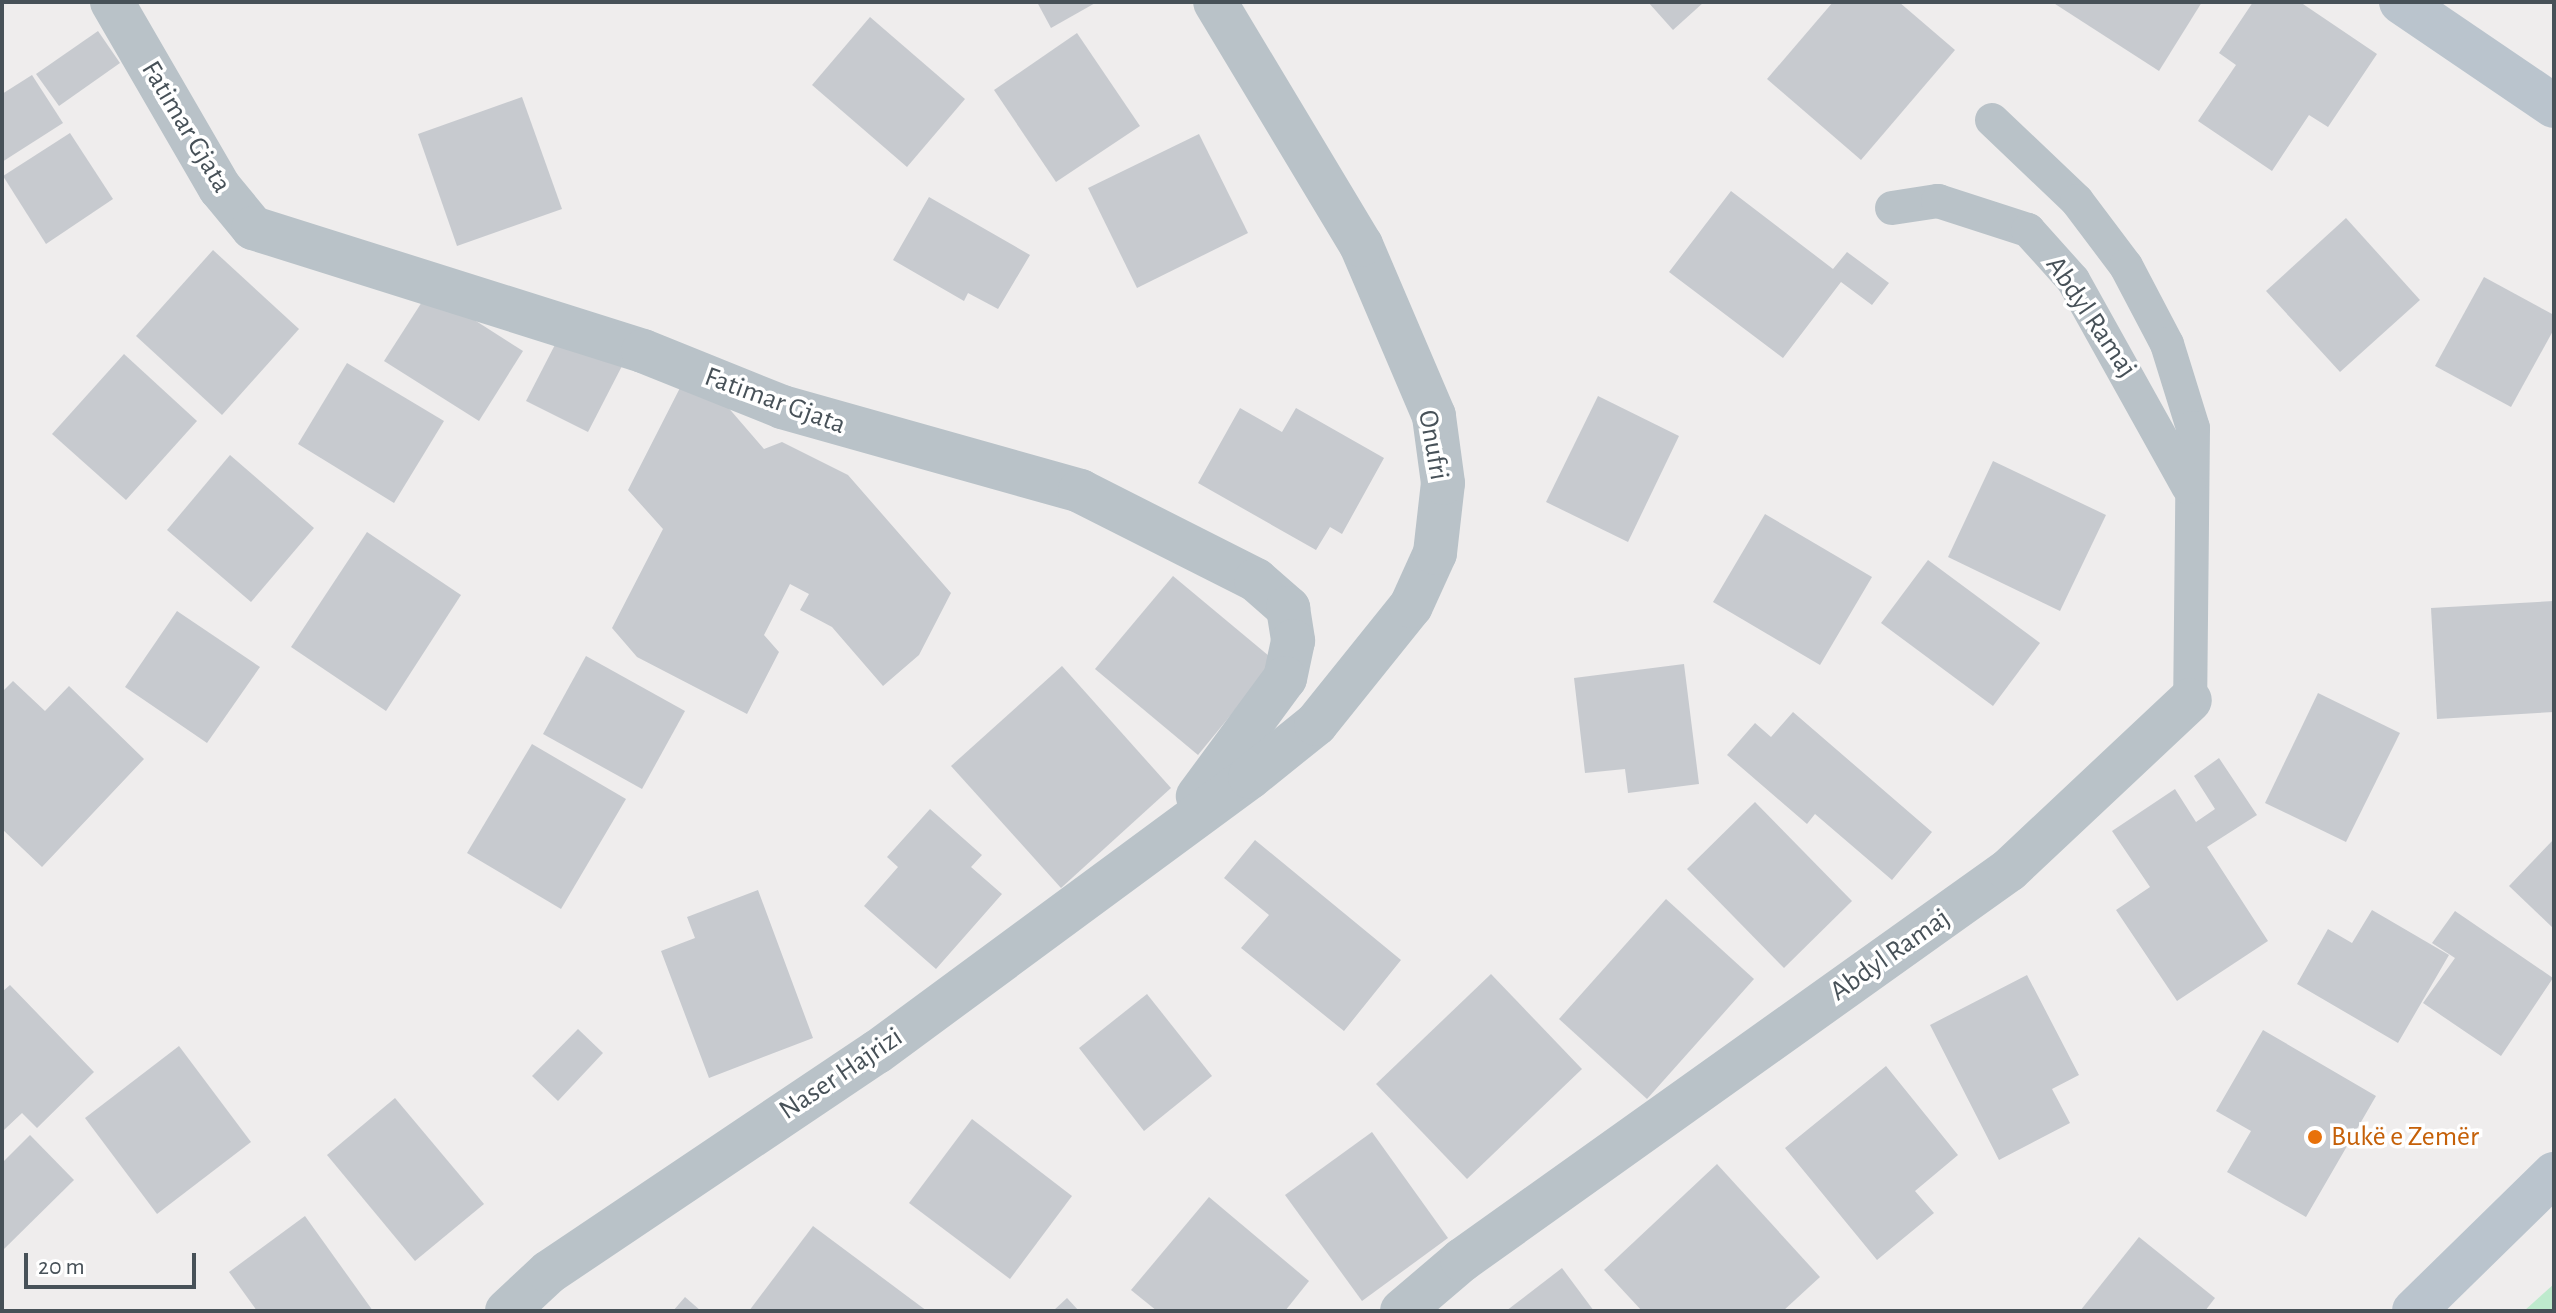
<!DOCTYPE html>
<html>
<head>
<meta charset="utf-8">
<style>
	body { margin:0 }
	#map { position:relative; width:2556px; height:1313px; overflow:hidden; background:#efeded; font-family:"Alegreya Sans",sans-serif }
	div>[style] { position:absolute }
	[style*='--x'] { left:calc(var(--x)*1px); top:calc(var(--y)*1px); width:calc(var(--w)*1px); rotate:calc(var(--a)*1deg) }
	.green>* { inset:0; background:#beeacd }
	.building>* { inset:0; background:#c7cacf }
	.lane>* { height:34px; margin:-17px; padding:0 17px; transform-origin:17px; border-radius:17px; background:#b9c2c8 }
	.street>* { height:44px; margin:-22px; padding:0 22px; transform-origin:22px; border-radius:22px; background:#b9c2c8 }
	.secondary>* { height:44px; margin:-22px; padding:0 22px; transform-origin:22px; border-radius:22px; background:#bac4cd }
	.dots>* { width:22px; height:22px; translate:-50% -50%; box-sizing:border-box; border:4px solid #fff; border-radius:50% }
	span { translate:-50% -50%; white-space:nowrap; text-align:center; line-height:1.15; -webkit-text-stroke:7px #fff; paint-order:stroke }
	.street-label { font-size:28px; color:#475158 }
	.food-label { font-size:28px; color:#c56008 }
	.left { translate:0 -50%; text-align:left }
	.frame { position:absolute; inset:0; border:4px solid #475158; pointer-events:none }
	.scale { position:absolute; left:24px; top:1253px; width:172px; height:36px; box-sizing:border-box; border:4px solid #475158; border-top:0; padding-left:10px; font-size:24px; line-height:28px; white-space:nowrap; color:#475158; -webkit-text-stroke:6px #fff; paint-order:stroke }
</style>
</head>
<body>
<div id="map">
	<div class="green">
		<div style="clip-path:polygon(2554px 1284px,2554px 1311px,2524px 1311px)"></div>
	</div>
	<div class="building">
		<div style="clip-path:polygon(1037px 2px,1097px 2px,1051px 28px)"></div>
		<div style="clip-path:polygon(1648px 2px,1704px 2px,1673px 30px)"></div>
		<div style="clip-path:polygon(1833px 2px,1899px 2px,1955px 50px,1861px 160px,1767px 79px)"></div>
		<div style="clip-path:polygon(2052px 2px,2202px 2px,2159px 71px)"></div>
		<div style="clip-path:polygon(2253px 2px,2300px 2px,2377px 54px,2328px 127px,2309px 115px,2272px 171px,2198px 121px,2236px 65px,2219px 53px)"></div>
		<div style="clip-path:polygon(870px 17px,965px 99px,907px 167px,812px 85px)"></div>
		<div style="clip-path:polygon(98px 31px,120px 63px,59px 106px,36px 74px)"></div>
		<div style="clip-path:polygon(1077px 33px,1140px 126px,1056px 182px,994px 90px)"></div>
		<div style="clip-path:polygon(32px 75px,63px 123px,2px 162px,2px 94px)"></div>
		<div style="clip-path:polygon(522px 97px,562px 209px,457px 246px,418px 134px)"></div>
		<div style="clip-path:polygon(70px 133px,113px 199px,46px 244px,3px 176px)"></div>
		<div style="clip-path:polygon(1199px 134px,1248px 233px,1137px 288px,1088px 188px)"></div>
		<div style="clip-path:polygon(1731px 191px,1833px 269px,1847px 252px,1889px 283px,1872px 305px,1841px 282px,1783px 358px,1669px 272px)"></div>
		<div style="clip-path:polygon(929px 197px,1030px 255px,998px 309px,968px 293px,964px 301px,893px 260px)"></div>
		<div style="clip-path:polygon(2346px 218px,2420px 300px,2340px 372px,2266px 291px)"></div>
		<div style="clip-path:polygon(213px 250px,299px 329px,222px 415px,136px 336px)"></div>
		<div style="clip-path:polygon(2484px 277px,2554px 315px,2554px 329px,2511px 407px,2435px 366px)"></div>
		<div style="clip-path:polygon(429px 291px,523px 351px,479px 421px,384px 361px)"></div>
		<div style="clip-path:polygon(560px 335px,622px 366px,588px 432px,526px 401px)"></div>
		<div style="clip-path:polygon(124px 354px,197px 421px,126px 500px,52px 434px)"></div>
		<div style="clip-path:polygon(347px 363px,444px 421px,394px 503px,298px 444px)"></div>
		<div style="clip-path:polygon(684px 380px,720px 398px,764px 449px,782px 442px,848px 475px,951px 593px,919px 655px,883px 686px,832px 627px,800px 610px,809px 594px,790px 584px,764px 635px,779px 652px,747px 714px,637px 657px,612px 628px,663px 529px,628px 490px)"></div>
		<div style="clip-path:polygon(1598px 396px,1679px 436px,1628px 542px,1546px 502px)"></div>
		<div style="clip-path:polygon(1240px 408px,1282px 432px,1296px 408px,1384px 458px,1342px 534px,1330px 527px,1316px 550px,1198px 483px)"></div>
		<div style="clip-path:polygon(230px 455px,314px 528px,251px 602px,167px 530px)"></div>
		<div style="clip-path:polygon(1993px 461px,2106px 515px,2060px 611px,1948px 557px)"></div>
		<div style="clip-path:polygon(1765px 514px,1872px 577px,1820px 665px,1713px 602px)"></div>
		<div style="clip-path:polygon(367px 532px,461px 595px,386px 711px,291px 647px)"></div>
		<div style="clip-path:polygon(1928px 560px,2040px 643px,1993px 706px,1881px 623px)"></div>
		<div style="clip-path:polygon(1173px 576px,1275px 661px,1198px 755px,1095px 669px)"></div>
		<div style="clip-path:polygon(2554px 601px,2554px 712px,2437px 719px,2431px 608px)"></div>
		<div style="clip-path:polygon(177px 611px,260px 667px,207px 743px,125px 687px)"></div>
		<div style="clip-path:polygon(586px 656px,685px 711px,642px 789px,543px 734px)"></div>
		<div style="clip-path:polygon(1684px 664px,1699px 784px,1628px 793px,1625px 769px,1585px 773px,1574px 678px)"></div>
		<div style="clip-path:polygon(1062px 666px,1171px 788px,1061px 888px,951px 766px)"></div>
		<div style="clip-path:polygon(13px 681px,45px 711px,69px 686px,144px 759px,42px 867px,2px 829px,2px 692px)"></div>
		<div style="clip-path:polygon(2318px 693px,2400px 733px,2346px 842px,2265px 803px)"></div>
		<div style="clip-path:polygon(1793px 712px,1932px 832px,1892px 880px,1815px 814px,1807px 824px,1727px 755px,1755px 723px,1771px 737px)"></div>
		<div style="clip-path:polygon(532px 744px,626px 799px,561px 909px,467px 853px)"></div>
		<div style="clip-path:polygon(2219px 758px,2257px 815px,2207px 847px,2268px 941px,2177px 1001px,2116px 910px,2150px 887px,2112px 831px,2175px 789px,2196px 822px,2215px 809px,2194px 776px)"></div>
		<div style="clip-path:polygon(1755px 802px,1852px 901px,1784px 968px,1687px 869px)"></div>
		<div style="clip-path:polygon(930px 809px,982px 855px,971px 867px,1002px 894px,936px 969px,864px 906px,898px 867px,887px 857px)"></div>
		<div style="clip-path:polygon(2554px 839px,2554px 929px,2509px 886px)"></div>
		<div style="clip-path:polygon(1255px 840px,1401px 960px,1344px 1031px,1241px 948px,1269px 915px,1224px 878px)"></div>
		<div style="clip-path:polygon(758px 890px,813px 1038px,709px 1078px,661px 951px,695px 938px,687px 917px)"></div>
		<div style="clip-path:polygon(1666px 899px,1754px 979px,1647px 1099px,1559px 1019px)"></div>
		<div style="clip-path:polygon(2372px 910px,2449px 955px,2398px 1043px,2297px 984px,2328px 929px,2352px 943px)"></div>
		<div style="clip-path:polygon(2455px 911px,2553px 978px,2501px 1056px,2423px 1003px,2455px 958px,2432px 943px)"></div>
		<div style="clip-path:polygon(1491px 974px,1582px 1069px,1467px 1179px,1376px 1084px)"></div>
		<div style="clip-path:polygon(2027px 975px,2079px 1075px,2052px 1089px,2070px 1123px,1999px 1160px,1930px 1025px)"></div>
		<div style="clip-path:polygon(10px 985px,94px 1072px,37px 1128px,22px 1113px,4px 1130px,2px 992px)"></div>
		<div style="clip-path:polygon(1147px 994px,1212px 1076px,1144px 1131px,1079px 1048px)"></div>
		<div style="clip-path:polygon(578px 1029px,603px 1053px,558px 1101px,532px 1076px)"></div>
		<div style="clip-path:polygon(2263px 1030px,2376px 1096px,2306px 1217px,2227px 1172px,2251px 1131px,2216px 1111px)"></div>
		<div style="clip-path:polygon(179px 1046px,251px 1142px,157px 1214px,85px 1118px)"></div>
		<div style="clip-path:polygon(1886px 1066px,1958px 1155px,1915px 1191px,1934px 1213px,1877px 1260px,1785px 1148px)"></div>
		<div style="clip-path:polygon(395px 1098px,484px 1204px,415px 1261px,327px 1155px)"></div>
		<div style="clip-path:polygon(972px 1119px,1072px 1196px,1010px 1279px,909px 1203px)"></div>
		<div style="clip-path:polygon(1372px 1132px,1448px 1238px,1362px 1301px,1285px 1195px)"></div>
		<div style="clip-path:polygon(30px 1135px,74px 1180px,2px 1251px,2px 1163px)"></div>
		<div style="clip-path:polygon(1717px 1164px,1820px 1277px,1783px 1311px,1642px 1311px,1604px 1270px)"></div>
		<div style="clip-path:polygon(1209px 1197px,1309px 1281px,1285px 1311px,1157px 1311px,1131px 1290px)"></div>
		<div style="clip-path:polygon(305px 1216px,373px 1311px,257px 1311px,229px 1272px)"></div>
		<div style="clip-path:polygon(813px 1226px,927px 1311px,749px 1311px)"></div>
		<div style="clip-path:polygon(2139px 1237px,2215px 1298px,2205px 1311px,2080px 1311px)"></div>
		<div style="clip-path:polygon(1562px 1268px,1594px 1311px,1506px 1311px)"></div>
		<div style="clip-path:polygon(685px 1297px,701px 1311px,673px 1311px)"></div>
		<div style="clip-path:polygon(1067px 1298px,1079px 1311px,1053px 1311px)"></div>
	</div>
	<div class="lane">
		<div style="--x:1992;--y:120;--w:117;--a:43.6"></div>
		<div style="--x:2077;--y:201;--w:81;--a:53"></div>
		<div style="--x:2126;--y:266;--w:88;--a:62.3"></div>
		<div style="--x:2167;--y:344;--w:88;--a:72.8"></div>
		<div style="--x:2193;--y:428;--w:272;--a:90.6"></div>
		<div style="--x:1892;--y:208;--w:47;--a:-8.7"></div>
		<div style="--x:1938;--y:201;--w:95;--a:17.9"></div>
		<div style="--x:2028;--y:230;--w:67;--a:48"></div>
		<div style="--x:2073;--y:280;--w:237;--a:60.9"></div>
	</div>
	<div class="street">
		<div style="--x:112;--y:2;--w:215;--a:59.9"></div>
		<div style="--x:220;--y:188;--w:52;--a:50.5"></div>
		<div style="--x:253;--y:228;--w:409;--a:17.5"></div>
		<div style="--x:643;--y:351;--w:150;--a:21.9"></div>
		<div style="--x:782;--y:407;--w:310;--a:15.7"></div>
		<div style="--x:1080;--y:491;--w:197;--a:26.8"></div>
		<div style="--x:1256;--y:580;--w:43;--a:41.2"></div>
		<div style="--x:1288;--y:608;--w:33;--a:81"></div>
		<div style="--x:1293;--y:641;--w:38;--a:102"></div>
		<div style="--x:1285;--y:678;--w:147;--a:126.4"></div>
		<div style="--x:507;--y:1311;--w:57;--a:-42.9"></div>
		<div style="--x:549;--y:1272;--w:395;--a:-33.9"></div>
		<div style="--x:877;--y:1052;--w:463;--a:-36.4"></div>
		<div style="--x:1250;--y:777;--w:85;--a:-38.8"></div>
		<div style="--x:1316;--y:724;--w:151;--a:-51.2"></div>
		<div style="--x:1411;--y:606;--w:58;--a:-65.6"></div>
		<div style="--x:1435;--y:553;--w:70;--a:-83.5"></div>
		<div style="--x:1443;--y:483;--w:68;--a:-97.7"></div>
		<div style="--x:1434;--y:416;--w:186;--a:-113.1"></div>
		<div style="--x:1361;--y:245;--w:283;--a:-121"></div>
		<div style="--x:1402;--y:1311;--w:79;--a:-40.4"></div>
		<div style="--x:1462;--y:1260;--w:672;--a:-35.49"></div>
		<div style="--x:2009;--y:870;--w:248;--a:-43.2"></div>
	</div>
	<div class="secondary">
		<div style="--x:2401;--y:2;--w:185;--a:34.2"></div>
		<div style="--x:2414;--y:1311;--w:196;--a:-44.4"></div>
	</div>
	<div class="dots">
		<div style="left:2315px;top:1137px;background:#e8710a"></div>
	</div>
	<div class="street-label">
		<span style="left:186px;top:127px;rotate:59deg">Fatimar Gjata</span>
		<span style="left:2091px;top:317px;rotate:56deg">Abdyl Ramaj</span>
		<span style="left:775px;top:401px;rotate:20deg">Fatimar Gjata</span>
		<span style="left:1433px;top:445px;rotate:80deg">Onufri</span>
		<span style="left:1890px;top:955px;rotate:-35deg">Abdyl Ramaj</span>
		<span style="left:841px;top:1074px;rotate:-34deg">Naser Hajrizi</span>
	</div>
	<div class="food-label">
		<span class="left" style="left:2331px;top:1137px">Bukë e Zemër</span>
	</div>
	<div class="frame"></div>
	<div class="scale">20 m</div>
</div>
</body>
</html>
